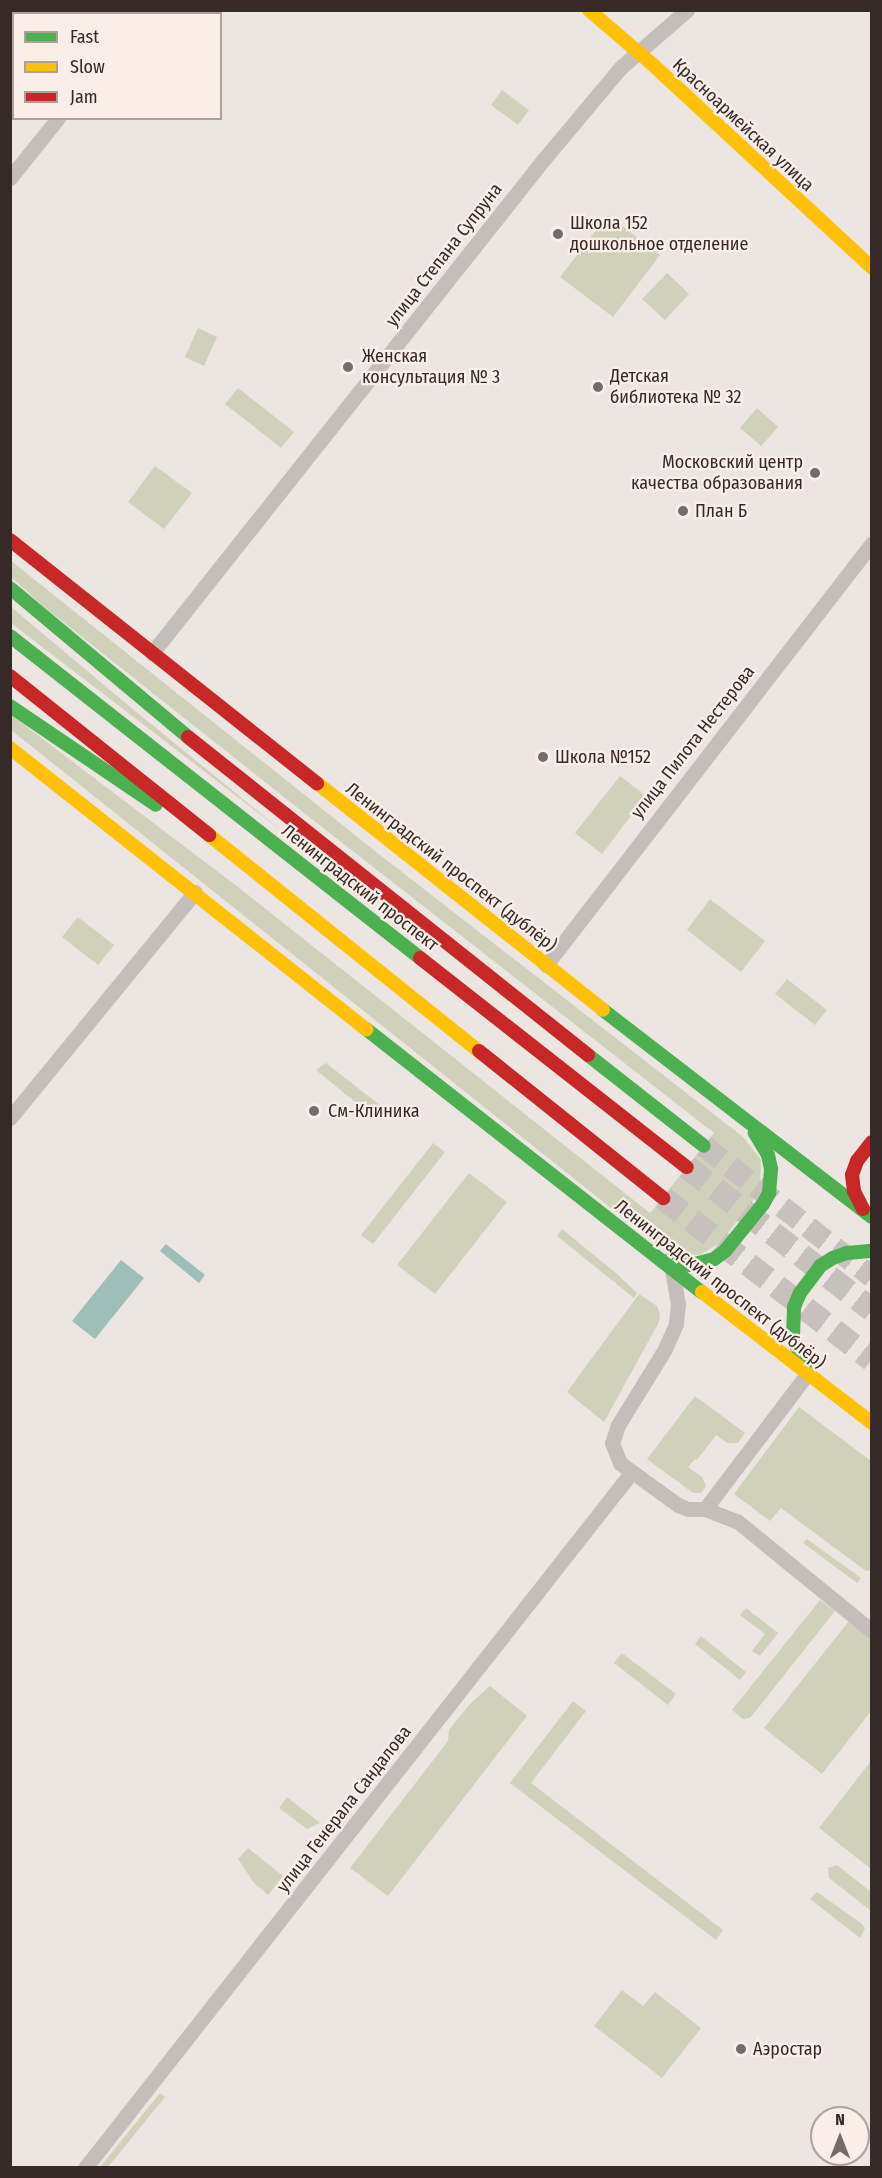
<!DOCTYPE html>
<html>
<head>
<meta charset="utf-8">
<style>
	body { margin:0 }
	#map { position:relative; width:882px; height:2178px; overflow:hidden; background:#ece5e1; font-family:"Fira Sans Condensed",sans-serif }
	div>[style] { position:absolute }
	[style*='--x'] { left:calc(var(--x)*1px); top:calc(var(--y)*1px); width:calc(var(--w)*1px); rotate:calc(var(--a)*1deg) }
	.green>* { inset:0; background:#d0d1bb }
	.water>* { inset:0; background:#9dbeb9 }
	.secondary-tunnel>* { height:22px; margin-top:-11px; transform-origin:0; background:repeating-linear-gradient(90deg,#c8c0bc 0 22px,transparent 0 33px) }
	.primary-tunnel>* { height:24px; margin-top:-12px; transform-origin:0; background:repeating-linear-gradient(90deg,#c8c0bc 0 24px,transparent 0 36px) }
	.street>* { height:15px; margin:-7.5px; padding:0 7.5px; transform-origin:7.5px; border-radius:7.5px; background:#c5bdba }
	.fast>* { height:14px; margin:-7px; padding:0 7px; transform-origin:7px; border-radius:7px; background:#4caf50 }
	.slow>* { height:14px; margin:-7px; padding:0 7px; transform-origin:7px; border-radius:7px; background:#ffc107 }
	.jam>* { height:14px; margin:-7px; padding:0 7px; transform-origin:7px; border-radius:7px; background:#c62828 }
	.dots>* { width:16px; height:16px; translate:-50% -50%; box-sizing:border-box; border:3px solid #f9efe8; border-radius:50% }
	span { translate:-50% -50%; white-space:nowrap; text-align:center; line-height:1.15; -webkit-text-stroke:4.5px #f9efe8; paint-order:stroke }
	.street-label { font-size:18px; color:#362a28 }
	.poi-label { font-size:18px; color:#362a28 }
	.left { translate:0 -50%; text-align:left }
	.right { translate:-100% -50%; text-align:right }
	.frame { position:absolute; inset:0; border:12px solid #362a28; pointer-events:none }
	.legend { position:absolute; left:12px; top:12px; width:210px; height:108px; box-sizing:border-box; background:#f9efe8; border:2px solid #aba09b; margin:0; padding:8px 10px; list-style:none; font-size:18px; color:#362a28 }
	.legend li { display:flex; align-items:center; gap:12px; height:30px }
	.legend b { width:30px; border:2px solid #aba09b }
	.north { position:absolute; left:810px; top:2106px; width:60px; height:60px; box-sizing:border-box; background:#f9efe8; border:2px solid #aba09b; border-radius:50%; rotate:0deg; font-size:16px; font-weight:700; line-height:24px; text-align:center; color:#362a28 }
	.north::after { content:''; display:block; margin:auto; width:21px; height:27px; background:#766b69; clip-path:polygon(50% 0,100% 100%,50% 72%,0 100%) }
</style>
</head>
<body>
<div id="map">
	<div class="green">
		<div style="clip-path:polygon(502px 90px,529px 110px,518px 125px,491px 105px)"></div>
		<div style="clip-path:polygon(608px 215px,660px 255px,613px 317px,560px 277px)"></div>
		<div style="clip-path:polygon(667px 273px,689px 294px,665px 320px,642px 299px)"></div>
		<div style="clip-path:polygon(198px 328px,217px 337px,204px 366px,185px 357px)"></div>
		<div style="clip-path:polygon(238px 388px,294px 432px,281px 448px,225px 404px)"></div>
		<div style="clip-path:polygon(757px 408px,778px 427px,761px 446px,740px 428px)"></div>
		<div style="clip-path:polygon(155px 466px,192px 493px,164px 529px,128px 502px)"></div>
		<div style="clip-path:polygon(10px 560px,375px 851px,743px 1137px,761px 1160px,760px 1191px,720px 1243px,699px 1255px,669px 1253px,660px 1247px,11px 730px,11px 715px,238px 887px,650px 1213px,714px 1133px,299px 809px,43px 606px,11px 577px)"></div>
		<div style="clip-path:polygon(10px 606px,123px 701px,282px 831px,11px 623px)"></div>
		<div style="clip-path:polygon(620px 776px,646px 796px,602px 854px,575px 833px)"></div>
		<div style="clip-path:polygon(710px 899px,765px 941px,741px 972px,687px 930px)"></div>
		<div style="clip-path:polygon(78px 917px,114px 945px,98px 965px,62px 937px)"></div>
		<div style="clip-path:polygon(787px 979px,827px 1010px,815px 1025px,775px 994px)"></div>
		<div style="clip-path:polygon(326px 1063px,381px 1106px,372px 1116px,316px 1070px)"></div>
		<div style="clip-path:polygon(433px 1143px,445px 1152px,373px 1244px,361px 1235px)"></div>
		<div style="clip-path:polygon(469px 1173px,507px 1202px,435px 1294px,397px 1265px)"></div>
		<div style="clip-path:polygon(562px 1229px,617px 1274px,637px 1293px,634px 1298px,557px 1236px)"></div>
		<div style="clip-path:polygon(639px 1294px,657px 1306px,660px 1314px,659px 1322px,604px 1422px,567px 1392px)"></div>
		<div style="clip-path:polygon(695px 1396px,745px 1433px,738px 1443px,727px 1443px,716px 1435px,697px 1460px,695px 1459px,688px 1467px,702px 1477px,706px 1486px,701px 1493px,693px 1493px,647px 1459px)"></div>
		<div style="clip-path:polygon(799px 1407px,871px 1461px,871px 1570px,866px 1571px,781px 1508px,770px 1521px,734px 1494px)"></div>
		<div style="clip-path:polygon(807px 1539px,861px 1578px,857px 1583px,803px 1543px)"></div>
		<div style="clip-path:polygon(820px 1600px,835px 1611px,750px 1718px,743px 1719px,732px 1710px)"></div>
		<div style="clip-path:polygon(746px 1608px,778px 1633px,760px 1656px,752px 1651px,765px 1634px,740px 1615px)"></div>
		<div style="clip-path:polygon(849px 1621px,871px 1639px,871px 1711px,822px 1774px,764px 1728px)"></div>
		<div style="clip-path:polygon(701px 1636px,746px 1672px,740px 1680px,695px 1644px)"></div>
		<div style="clip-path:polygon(622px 1653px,676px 1694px,668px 1705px,614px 1663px)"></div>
		<div style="clip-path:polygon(490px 1686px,527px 1716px,388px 1896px,350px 1868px,448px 1741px,449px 1730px,469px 1705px)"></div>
		<div style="clip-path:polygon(573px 1701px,586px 1711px,531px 1783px,723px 1930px,716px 1940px,510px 1783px)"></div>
		<div style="clip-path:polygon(871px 1761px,871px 1869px,819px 1828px)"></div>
		<div style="clip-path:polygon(287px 1797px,320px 1823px,307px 1829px,279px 1808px)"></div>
		<div style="clip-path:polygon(248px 1848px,283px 1876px,268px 1895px,254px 1883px,238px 1859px)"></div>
		<div style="clip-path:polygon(837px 1865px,871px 1892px,871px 1911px,829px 1878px,828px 1868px)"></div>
		<div style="clip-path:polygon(817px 1892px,862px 1924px,865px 1928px,860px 1938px,810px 1899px)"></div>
		<div style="clip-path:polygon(622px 1990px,643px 2006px,655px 1992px,701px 2028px,662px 2078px,594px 2026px)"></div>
		<div style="clip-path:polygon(160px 2093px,165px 2097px,108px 2167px,100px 2167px)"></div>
	</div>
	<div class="water">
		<div style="clip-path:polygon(166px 1244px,205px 1275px,199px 1283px,160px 1251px)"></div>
		<div style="clip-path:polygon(121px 1260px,144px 1278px,95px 1339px,72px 1321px)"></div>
	</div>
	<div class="secondary-tunnel">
		<div style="--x:704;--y:1146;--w:213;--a:37.9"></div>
	</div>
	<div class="primary-tunnel">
		<div style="--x:687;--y:1167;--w:234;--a:37.7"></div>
		<div style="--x:663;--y:1198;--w:264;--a:37.8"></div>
	</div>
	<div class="street">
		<div style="--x:138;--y:14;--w:5;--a:-53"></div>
		<div style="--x:10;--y:178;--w:77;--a:-51.3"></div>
		<div style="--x:152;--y:653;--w:631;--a:-51.57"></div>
		<div style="--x:544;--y:159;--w:119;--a:-50.1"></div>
		<div style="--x:620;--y:68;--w:89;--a:-40.9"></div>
		<div style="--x:546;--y:965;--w:533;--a:-52.31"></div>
		<div style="--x:10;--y:1118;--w:292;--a:-50.7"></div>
		<div style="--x:672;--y:1270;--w:35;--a:80"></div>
		<div style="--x:678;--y:1304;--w:20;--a:96"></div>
		<div style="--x:676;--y:1324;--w:27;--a:114"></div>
		<div style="--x:665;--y:1349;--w:89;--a:121.7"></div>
		<div style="--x:618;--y:1425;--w:19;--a:108"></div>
		<div style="--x:612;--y:1443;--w:22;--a:68"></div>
		<div style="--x:620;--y:1463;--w:72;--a:35.9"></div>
		<div style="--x:678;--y:1505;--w:11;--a:22"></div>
		<div style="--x:688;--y:1509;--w:17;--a:0"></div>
		<div style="--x:705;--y:1509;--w:34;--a:21"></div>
		<div style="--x:737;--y:1521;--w:174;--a:39.2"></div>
		<div style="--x:705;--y:1509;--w:169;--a:-52.9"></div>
		<div style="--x:85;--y:2168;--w:884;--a:-51.85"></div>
	</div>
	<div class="fast">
		<div style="--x:10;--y:588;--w:232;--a:39.9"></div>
		<div style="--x:10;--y:636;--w:521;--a:38.14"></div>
		<div style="--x:10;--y:706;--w:176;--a:34.1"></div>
		<div style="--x:603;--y:1010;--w:339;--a:37.6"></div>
		<div style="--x:366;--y:1029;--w:427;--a:38.1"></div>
		<div style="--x:588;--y:1055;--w:147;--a:38.1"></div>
		<div style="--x:662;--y:1261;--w:28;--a:8"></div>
		<div style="--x:690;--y:1265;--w:25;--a:-14"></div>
		<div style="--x:714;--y:1259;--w:14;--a:-36"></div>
		<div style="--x:725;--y:1251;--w:60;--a:-51"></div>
		<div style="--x:763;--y:1204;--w:13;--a:-61"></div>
		<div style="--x:769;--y:1193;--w:24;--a:-85"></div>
		<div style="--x:771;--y:1169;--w:14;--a:-102"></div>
		<div style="--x:768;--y:1155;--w:26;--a:-121"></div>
		<div style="--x:807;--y:1373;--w:39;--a:-111"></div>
		<div style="--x:793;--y:1337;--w:30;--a:-88"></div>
		<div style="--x:794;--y:1307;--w:15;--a:-67"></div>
		<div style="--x:800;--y:1293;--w:34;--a:-53"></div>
		<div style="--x:820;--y:1266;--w:15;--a:-32"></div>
		<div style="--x:833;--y:1258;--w:15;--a:-20"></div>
		<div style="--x:847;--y:1253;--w:25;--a:-5"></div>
	</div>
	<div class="slow">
		<div style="--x:589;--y:10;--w:83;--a:40.6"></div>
		<div style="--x:652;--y:64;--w:300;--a:42.8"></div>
		<div style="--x:10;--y:748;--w:454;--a:38.3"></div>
		<div style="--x:317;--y:783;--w:365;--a:38.4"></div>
		<div style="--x:209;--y:835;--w:346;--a:38.7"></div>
		<div style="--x:702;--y:1292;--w:215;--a:37.6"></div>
	</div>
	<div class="jam">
		<div style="--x:10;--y:540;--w:392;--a:38.4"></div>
		<div style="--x:10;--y:676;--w:255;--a:38.6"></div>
		<div style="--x:188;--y:737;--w:511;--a:38.48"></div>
		<div style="--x:420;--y:958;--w:339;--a:38.1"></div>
		<div style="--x:479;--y:1051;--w:236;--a:38.6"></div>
		<div style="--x:863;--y:1209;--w:20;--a:-117"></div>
		<div style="--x:854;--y:1191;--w:16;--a:-97"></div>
		<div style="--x:852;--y:1175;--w:15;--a:-70"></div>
		<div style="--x:857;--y:1161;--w:24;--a:-52"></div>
	</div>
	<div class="dots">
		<div style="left:558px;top:234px;background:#766b69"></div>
		<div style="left:348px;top:367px;background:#766b69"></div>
		<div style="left:598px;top:387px;background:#766b69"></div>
		<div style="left:815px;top:473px;background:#766b69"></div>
		<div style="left:683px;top:511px;background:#766b69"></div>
		<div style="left:543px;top:757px;background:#766b69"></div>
		<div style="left:314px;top:1111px;background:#766b69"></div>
		<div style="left:741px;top:2049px;background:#766b69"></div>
	</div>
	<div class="street-label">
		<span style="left:743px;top:125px;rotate:43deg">Красноармейская улица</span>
		<span style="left:444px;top:255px;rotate:-52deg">улица Степана Супруна</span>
		<span style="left:693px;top:742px;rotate:-52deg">улица Пилота Нестерова</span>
		<span style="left:451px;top:867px;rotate:38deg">Ленинградский проспект (дублёр)</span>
		<span style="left:360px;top:888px;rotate:38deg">Ленинградский проспект</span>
		<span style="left:720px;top:1284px;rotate:38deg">Ленинградский проспект (дублёр)</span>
		<span style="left:344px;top:1809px;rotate:-52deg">улица Генерала Сандалова</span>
	</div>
	<div class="poi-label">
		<span class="left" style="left:570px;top:234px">Школа 152<br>дошкольное отделение</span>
		<span class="left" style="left:362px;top:367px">Женская<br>консультация № 3</span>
		<span class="left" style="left:610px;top:387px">Детская<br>библиотека № 32</span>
		<span class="right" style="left:803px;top:473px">Московский центр<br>качества образования</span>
		<span class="left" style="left:695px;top:511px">План Б</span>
		<span class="left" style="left:555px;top:757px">Школа №152</span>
		<span class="left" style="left:328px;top:1111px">См-Клиника</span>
		<span class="left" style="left:753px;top:2049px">Аэростар</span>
	</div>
	<div class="frame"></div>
	<ul class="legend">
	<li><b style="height:8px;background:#4caf50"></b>Fast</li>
	<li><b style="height:8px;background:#ffc107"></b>Slow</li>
	<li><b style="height:8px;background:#c62828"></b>Jam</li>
	</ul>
	<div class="north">N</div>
</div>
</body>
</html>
